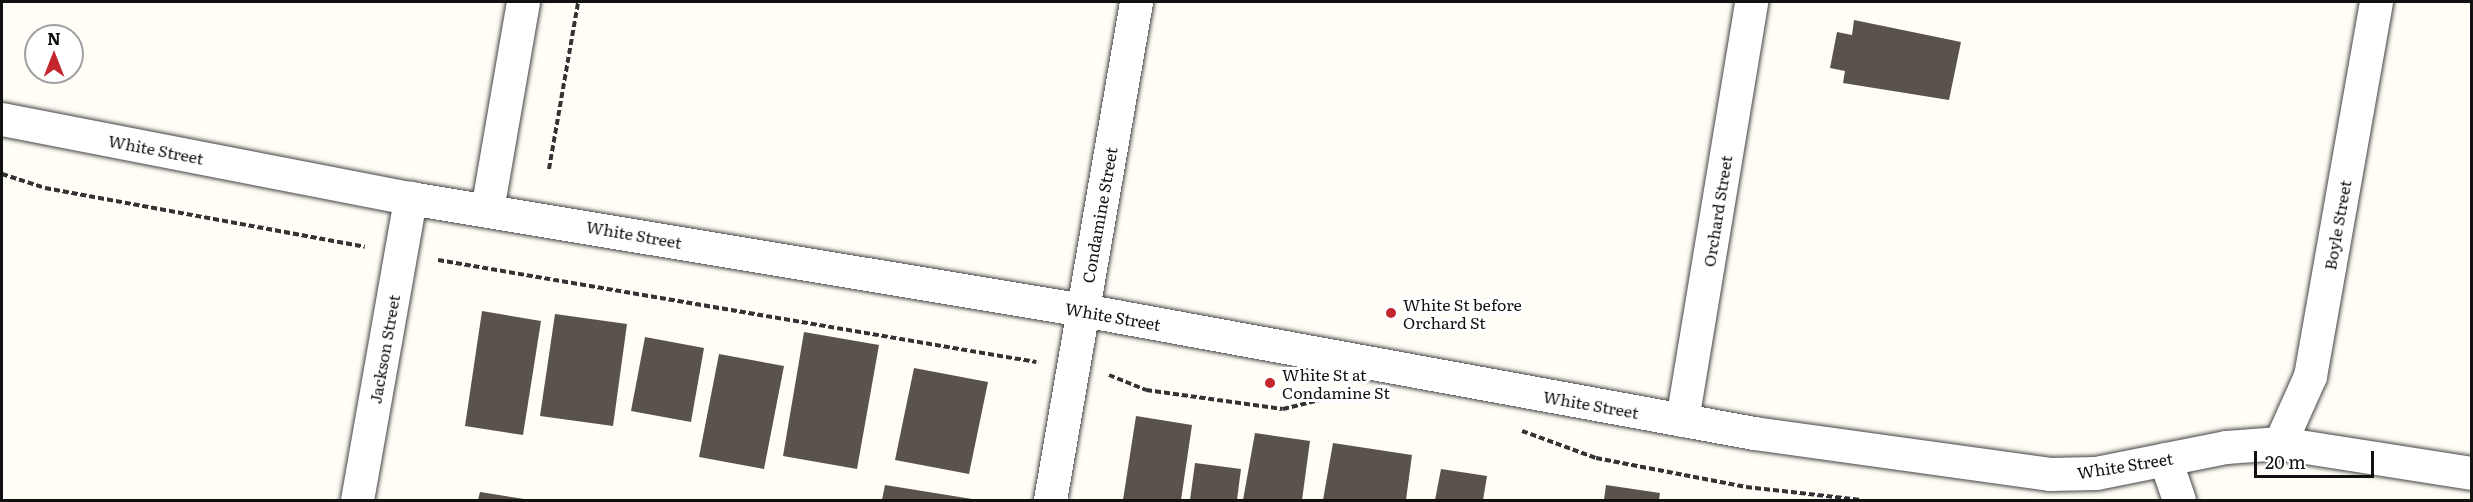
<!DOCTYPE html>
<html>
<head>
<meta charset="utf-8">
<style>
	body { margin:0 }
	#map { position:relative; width:2473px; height:502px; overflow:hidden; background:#fffdf5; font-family:Literata,serif }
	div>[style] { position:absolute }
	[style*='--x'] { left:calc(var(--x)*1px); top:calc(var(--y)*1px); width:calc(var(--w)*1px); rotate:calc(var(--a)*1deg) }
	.building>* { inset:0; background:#5a524d }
	.path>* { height:4px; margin-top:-2px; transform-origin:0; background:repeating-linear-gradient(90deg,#333 0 6px,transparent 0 9px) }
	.roads { filter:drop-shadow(0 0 2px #444) drop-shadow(0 0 2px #444) }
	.minor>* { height:33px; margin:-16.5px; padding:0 16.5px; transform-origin:16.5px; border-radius:16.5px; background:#fff }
	.dots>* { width:16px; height:16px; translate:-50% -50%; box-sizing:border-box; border:3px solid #fff; border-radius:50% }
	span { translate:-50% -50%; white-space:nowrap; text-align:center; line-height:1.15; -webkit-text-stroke:6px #fff; paint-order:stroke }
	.street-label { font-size:16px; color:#111 }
	.poi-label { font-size:16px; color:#111 }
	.left { translate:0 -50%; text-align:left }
	.frame { position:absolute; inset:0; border:3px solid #111; pointer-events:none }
	.north { position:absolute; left:24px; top:24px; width:60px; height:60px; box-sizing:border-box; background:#fff; border:2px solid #a0a0a0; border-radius:50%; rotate:0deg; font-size:16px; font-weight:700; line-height:24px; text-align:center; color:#111 }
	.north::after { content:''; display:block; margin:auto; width:21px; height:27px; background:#c4262e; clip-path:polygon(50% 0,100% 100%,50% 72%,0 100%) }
	.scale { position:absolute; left:2254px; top:451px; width:120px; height:27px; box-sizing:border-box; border:3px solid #111; border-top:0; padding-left:8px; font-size:18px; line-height:21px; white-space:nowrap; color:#111; -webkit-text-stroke:4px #fff; paint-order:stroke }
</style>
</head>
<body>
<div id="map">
	<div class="building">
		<div style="clip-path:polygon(1854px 20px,1961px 42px,1949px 100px,1843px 83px,1845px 71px,1830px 68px,1837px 32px,1852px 35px)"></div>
		<div style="clip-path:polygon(482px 311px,541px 321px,523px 435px,465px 426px)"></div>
		<div style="clip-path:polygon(555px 314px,627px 324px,613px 426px,540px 416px)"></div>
		<div style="clip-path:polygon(804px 332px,879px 345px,857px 469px,783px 456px)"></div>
		<div style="clip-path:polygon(645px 337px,704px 348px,691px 422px,631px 411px)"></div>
		<div style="clip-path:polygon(719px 354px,784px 366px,764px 469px,699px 457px)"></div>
		<div style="clip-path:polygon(914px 368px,988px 382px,969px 474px,895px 460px)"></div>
		<div style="clip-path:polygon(1136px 416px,1192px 425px,1181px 500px,1123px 500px)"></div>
		<div style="clip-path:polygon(1255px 433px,1310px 441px,1302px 500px,1243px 500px)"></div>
		<div style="clip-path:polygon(1333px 443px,1412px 455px,1406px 500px,1323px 500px)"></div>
		<div style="clip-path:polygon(1195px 463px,1241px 469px,1237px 500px,1190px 500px)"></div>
		<div style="clip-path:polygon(1441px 469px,1487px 476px,1483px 500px,1435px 500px)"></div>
		<div style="clip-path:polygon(885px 485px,972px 499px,972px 500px,882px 500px)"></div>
		<div style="clip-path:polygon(1606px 485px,1660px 493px,1659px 500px,1604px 500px)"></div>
		<div style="clip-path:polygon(480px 492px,524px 499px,524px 500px,478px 500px)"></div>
	</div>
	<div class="path">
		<div style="--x:549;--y:169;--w:169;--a:-80.1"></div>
		<div style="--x:2;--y:174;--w:45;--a:18"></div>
		<div style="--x:45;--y:188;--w:325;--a:10.4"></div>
		<div style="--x:438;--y:260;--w:607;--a:9.68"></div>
		<div style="--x:1109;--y:375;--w:40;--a:22"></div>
		<div style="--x:1146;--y:390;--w:138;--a:7.9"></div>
		<div style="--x:1283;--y:409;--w:50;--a:-13.8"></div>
		<div style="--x:1522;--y:431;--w:79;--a:20"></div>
		<div style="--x:1596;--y:458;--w:153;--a:10.9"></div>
		<div style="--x:1746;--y:487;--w:116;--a:6.4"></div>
	</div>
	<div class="roads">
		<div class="minor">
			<div style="--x:2;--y:119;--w:416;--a:11"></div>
			<div style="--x:410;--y:198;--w:682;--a:9.45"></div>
			<div style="--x:1083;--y:310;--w:682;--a:10.39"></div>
			<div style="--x:1754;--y:433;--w:298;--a:7.9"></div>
			<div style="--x:2049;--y:474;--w:47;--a:-1.2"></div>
			<div style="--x:2096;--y:473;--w:133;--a:-11.3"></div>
			<div style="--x:2226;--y:447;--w:54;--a:-4.2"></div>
			<div style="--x:2280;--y:443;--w:194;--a:8.9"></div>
			<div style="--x:487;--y:210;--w:211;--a:-80.2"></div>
			<div style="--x:1682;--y:420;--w:424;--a:-80.6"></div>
			<div style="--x:2280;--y:443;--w:73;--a:-65.9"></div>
			<div style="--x:2310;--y:376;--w:380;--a:-80"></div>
			<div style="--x:2165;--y:459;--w:43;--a:71.1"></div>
			<div style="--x:357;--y:500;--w:307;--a:-80"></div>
			<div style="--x:1050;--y:500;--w:505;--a:-80.2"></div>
		</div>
	</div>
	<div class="dots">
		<div style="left:1391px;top:313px;background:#c4262e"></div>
		<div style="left:1270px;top:383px;background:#c4262e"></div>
	</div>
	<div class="street-label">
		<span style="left:156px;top:149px;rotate:11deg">White Street</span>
		<span style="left:1717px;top:211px;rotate:-81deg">Orchard Street</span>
		<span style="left:1099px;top:215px;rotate:-80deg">Condamine Street</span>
		<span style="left:2337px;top:225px;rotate:-80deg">Boyle Street</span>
		<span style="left:634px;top:234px;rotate:10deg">White Street</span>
		<span style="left:1113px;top:316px;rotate:10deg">White Street</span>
		<span style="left:384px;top:349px;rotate:-80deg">Jackson Street</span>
		<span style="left:1591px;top:404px;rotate:10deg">White Street</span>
		<span style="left:2125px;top:465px;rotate:-9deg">White Street</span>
	</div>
	<div class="poi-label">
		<span class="left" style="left:1403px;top:313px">White St before<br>Orchard St</span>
		<span class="left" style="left:1282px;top:383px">White St at<br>Condamine St</span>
	</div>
	<div class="frame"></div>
	<div class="north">N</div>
	<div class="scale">20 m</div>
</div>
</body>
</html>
